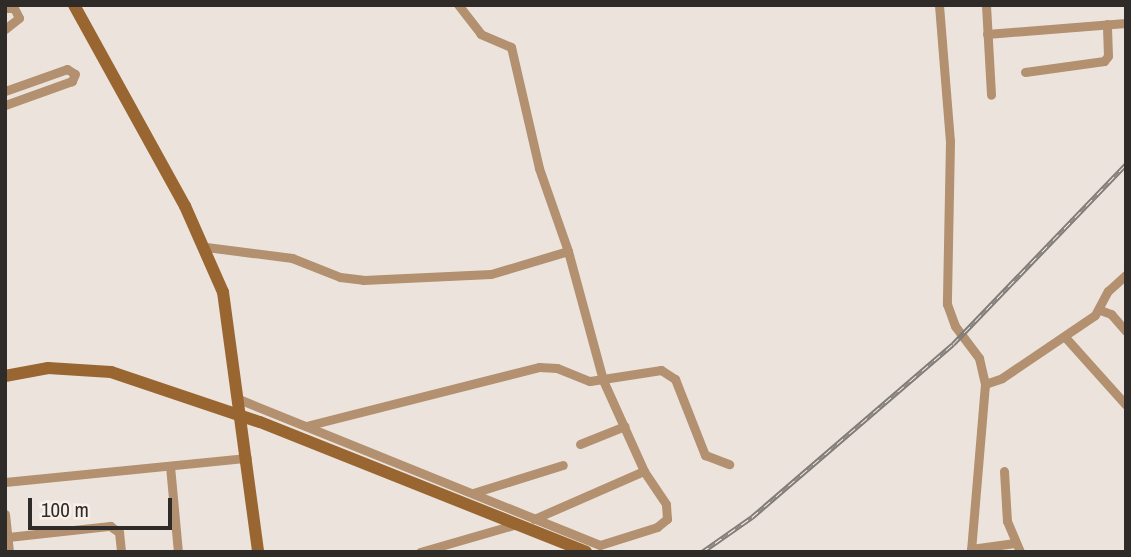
<!DOCTYPE html>
<html>
<head>
<meta charset="utf-8">
<style>
	body { margin:0 }
	#map { position:relative; width:1131px; height:557px; overflow:hidden; background:#ece4dc; font-family:"Archivo Narrow",sans-serif }
	div>[style] { position:absolute }
	[style*='--x'] { left:calc(var(--x)*1px); top:calc(var(--y)*1px); width:calc(var(--w)*1px); rotate:calc(var(--a)*1deg) }
	.minor>* { height:9px; margin:-4.5px; padding:0 4.5px; transform-origin:4.5px; border-radius:4.5px; background:#b3906f }
	.secondary>* { height:12px; margin:-6px; padding:0 6px; transform-origin:6px; border-radius:6px; background:#996631 }
	.rail>* { height:5px; margin-top:-2.5px; transform-origin:0; background:repeating-linear-gradient(90deg,#f9f1e9 0 8px,#817c77 0 16px); box-sizing:border-box; border-block:2px solid #817c77 }
	.secondary-bridge>* { height:12px; margin:-6px; padding:0 6px; transform-origin:6px; border-radius:6px; background:#996631 }
	span { translate:-50% -50%; white-space:nowrap; text-align:center; line-height:1.15; -webkit-text-stroke:6px #f9f1e9; paint-order:stroke }
	.frame { position:absolute; inset:0; border:7px solid #2e2b28; pointer-events:none }
	.scale { position:absolute; left:28px; top:498px; width:144px; height:32px; box-sizing:border-box; border:4px solid #2e2b28; border-top:0; padding-left:9px; font-size:21px; line-height:24px; white-space:nowrap; color:#2e2b28; -webkit-text-stroke:5px #f9f1e9; paint-order:stroke }
</style>
</head>
<body>
<div id="map">
	<div class="minor">
		<div style="--x:939;--y:5;--w:136;--a:85.4"></div>
		<div style="--x:950;--y:141;--w:163;--a:91.1"></div>
		<div style="--x:947;--y:304;--w:23;--a:70"></div>
		<div style="--x:955;--y:326;--w:40;--a:53"></div>
		<div style="--x:979;--y:358;--w:27;--a:77"></div>
		<div style="--x:985;--y:384;--w:169;--a:94.8"></div>
		<div style="--x:986;--y:5;--w:90;--a:86.8"></div>
		<div style="--x:5;--y:8;--w:9;--a:0"></div>
		<div style="--x:14;--y:8;--w:11;--a:63"></div>
		<div style="--x:19;--y:18;--w:18;--a:142"></div>
		<div style="--x:987;--y:34;--w:139;--a:-4.5"></div>
		<div style="--x:1025;--y:72;--w:80;--a:-7.9"></div>
		<div style="--x:1104;--y:61;--w:6;--a:-51"></div>
		<div style="--x:1108;--y:56;--w:32;--a:-92"></div>
		<div style="--x:5;--y:91;--w:66;--a:-19.5"></div>
		<div style="--x:67;--y:69;--w:9;--a:32"></div>
		<div style="--x:75;--y:74;--w:8;--a:113"></div>
		<div style="--x:72;--y:81;--w:71;--a:160.3"></div>
		<div style="--x:206;--y:247;--w:87;--a:7.3"></div>
		<div style="--x:292;--y:258;--w:52;--a:21.6"></div>
		<div style="--x:340;--y:277;--w:23;--a:7"></div>
		<div style="--x:363;--y:280;--w:128;--a:-2.7"></div>
		<div style="--x:491;--y:274;--w:80;--a:-16.6"></div>
		<div style="--x:1100;--y:310;--w:12;--a:20"></div>
		<div style="--x:1111;--y:314;--w:23;--a:49"></div>
		<div style="--x:1065;--y:337;--w:91;--a:48.1"></div>
		<div style="--x:985;--y:384;--w:18;--a:-19"></div>
		<div style="--x:1002;--y:378;--w:112;--a:-34.1"></div>
		<div style="--x:1095;--y:315;--w:27;--a:-62"></div>
		<div style="--x:1108;--y:291;--w:24;--a:-42"></div>
		<div style="--x:241;--y:400;--w:387;--a:22"></div>
		<div style="--x:600;--y:545;--w:60;--a:-17.5"></div>
		<div style="--x:657;--y:527;--w:13;--a:-39"></div>
		<div style="--x:667;--y:519;--w:15;--a:-94"></div>
		<div style="--x:666;--y:504;--w:40;--a:-124"></div>
		<div style="--x:644;--y:471;--w:100;--a:-114.3"></div>
		<div style="--x:603;--y:380;--w:134;--a:-105.2"></div>
		<div style="--x:568;--y:251;--w:88;--a:-109.3"></div>
		<div style="--x:539;--y:168;--w:124;--a:-103"></div>
		<div style="--x:511;--y:47;--w:33;--a:-157"></div>
		<div style="--x:481;--y:34;--w:37;--a:-128"></div>
		<div style="--x:306;--y:426;--w:240;--a:-14.2"></div>
		<div style="--x:539;--y:367;--w:18;--a:3"></div>
		<div style="--x:557;--y:368;--w:35;--a:22"></div>
		<div style="--x:590;--y:381;--w:72;--a:-8.8"></div>
		<div style="--x:661;--y:370;--w:17;--a:33"></div>
		<div style="--x:675;--y:379;--w:82;--a:68.5"></div>
		<div style="--x:705;--y:455;--w:26;--a:21"></div>
		<div style="--x:580;--y:444;--w:48;--a:-21.8"></div>
		<div style="--x:170;--y:466;--w:86;--a:84.7"></div>
		<div style="--x:1004;--y:471;--w:50;--a:86.6"></div>
		<div style="--x:1007;--y:521;--w:34;--a:67"></div>
		<div style="--x:5;--y:482;--w:243;--a:-5.7"></div>
		<div style="--x:473;--y:493;--w:94;--a:-17.3"></div>
		<div style="--x:5;--y:514;--w:38;--a:84"></div>
		<div style="--x:534;--y:519;--w:120;--a:-23.6"></div>
		<div style="--x:8;--y:537;--w:103;--a:-6.2"></div>
		<div style="--x:110;--y:526;--w:11;--a:34"></div>
		<div style="--x:119;--y:532;--w:20;--a:84"></div>
		<div style="--x:971;--y:549;--w:44;--a:-7.8"></div>
		<div style="--x:420;--y:552;--w:101;--a:-16.1"></div>
	</div>
	<div class="secondary">
		<div style="--x:74;--y:5;--w:230;--a:61.1"></div>
		<div style="--x:185;--y:206;--w:94;--a:66.2"></div>
		<div style="--x:223;--y:292;--w:262;--a:82.3"></div>
		<div style="--x:5;--y:376;--w:44;--a:-10.5"></div>
		<div style="--x:48;--y:368;--w:63;--a:3.6"></div>
		<div style="--x:111;--y:372;--w:157;--a:18.6"></div>
	</div>
	<div class="rail">
		<div style="--x:702;--y:552;--w:61;--a:-35"></div>
		<div style="--x:752;--y:517;--w:265;--a:-40.7"></div>
		<div style="--x:953;--y:344;--w:250;--a:-46.1"></div>
	</div>
	<div class="secondary-bridge">
		<div style="--x:260;--y:422;--w:351;--a:21.7"></div>
	</div>
	<div class="frame"></div>
	<div class="scale">100 m</div>
</div>
</body>
</html>
